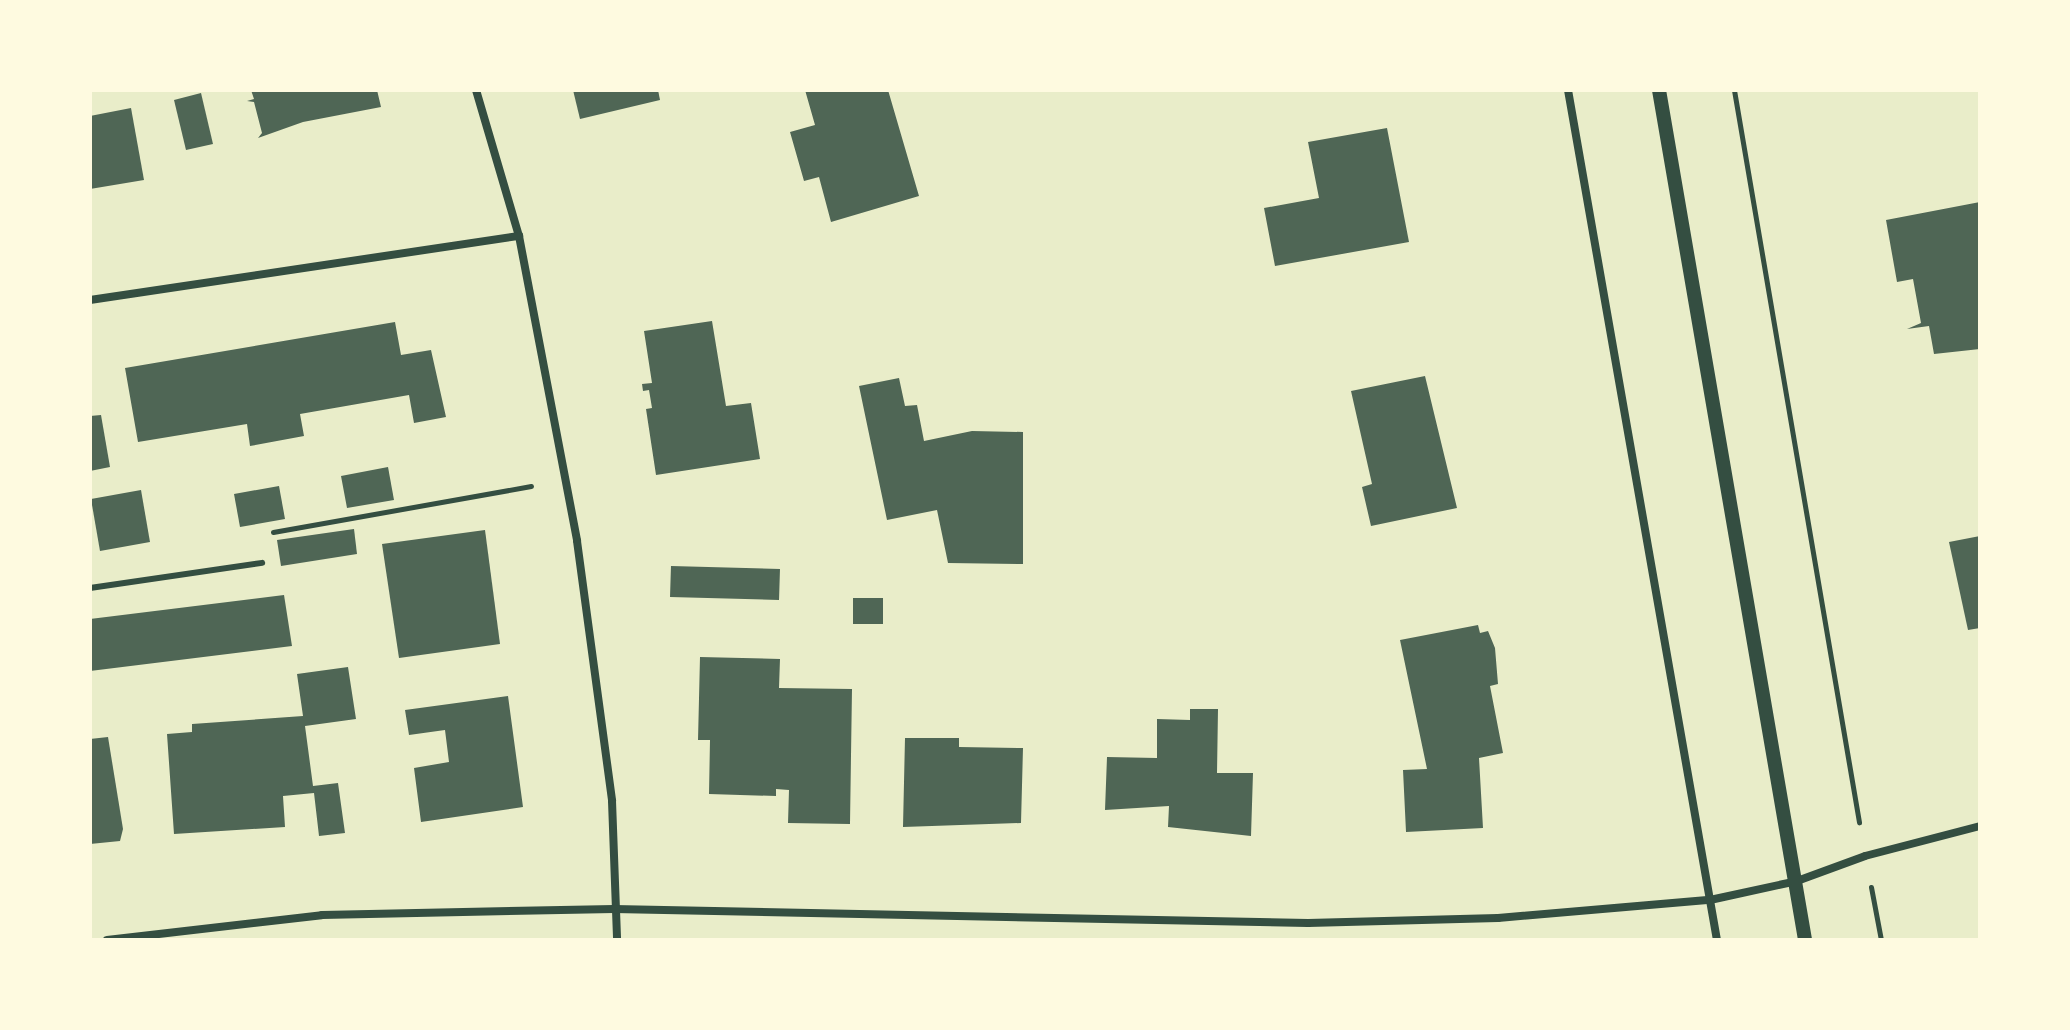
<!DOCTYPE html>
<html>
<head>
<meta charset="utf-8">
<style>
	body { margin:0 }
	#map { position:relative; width:2070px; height:1030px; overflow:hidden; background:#e9edc9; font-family:Cabin,sans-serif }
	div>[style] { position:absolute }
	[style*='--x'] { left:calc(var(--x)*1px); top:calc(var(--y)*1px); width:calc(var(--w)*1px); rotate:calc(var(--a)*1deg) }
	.building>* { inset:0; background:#4f6655 }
	.path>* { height:5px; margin:-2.5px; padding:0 2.5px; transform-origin:2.5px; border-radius:2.5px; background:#344e41 }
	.service>* { height:6px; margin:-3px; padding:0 3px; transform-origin:3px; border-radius:3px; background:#344e41 }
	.minor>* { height:8px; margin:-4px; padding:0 4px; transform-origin:4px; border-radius:4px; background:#344e41 }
	.tertiary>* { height:14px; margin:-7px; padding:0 7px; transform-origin:7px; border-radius:7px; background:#344e41 }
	span { translate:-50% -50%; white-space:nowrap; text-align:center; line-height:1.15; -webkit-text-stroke:8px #fefae0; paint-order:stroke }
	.frame { position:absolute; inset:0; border:92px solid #fefae0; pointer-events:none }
</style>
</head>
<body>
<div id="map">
	<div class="building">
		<div style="clip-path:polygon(251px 90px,377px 90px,381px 107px,303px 122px,258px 138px,262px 133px,254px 102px,247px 101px,254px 99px)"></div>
		<div style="clip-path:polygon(573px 90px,658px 90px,660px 100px,580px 119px)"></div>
		<div style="clip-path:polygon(805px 90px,888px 90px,919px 196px,831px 222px,819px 177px,804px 181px,790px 132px,815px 125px)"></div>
		<div style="clip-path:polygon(201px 93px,213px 144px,186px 150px,174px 100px)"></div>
		<div style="clip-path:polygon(131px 108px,144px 180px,90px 189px,90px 116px)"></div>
		<div style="clip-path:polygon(1387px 128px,1409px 242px,1275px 266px,1264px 208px,1319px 198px,1308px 142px)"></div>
		<div style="clip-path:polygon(1980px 202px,1980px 349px,1934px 354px,1929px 326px,1907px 329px,1921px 323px,1913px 279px,1897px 282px,1886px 220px)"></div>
		<div style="clip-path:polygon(712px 321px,726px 406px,751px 403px,760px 459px,656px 475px,646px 409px,652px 408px,649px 390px,643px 391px,642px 384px,652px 383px,644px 331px)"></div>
		<div style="clip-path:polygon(395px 322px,401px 355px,431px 350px,446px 417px,414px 423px,409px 395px,300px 414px,304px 436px,250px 446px,247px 424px,138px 442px,125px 368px)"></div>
		<div style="clip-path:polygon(1425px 376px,1457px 508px,1371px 526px,1362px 487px,1372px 484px,1351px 391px)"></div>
		<div style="clip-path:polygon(899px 378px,905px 406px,917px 405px,924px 441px,972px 431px,1023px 432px,1023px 564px,948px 563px,937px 510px,887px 520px,859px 386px)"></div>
		<div style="clip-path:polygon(101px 415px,110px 467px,90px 471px,90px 416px)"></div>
		<div style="clip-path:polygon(388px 467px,394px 500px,347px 508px,341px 476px)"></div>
		<div style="clip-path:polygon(279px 486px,285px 519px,240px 527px,234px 494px)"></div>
		<div style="clip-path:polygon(141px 490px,150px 542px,100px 551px,91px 499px)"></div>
		<div style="clip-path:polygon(354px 529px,357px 554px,281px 566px,277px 540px)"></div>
		<div style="clip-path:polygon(485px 530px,500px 644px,399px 658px,382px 544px)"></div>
		<div style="clip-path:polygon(1980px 536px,1980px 628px,1968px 630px,1949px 542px)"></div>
		<div style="clip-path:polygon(671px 566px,780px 569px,779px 600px,670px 597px)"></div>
		<div style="clip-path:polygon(284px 595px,292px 646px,90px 671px,90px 619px)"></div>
		<div style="clip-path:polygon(853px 598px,883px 598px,883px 624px,853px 624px)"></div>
		<div style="clip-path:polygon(1478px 625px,1480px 633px,1488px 631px,1495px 648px,1498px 684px,1490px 686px,1503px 753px,1479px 758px,1483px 828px,1406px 832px,1403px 770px,1427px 769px,1400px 640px)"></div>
		<div style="clip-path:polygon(700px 657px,780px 659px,779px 688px,852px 689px,850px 824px,788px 823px,789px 790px,776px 789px,776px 796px,709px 794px,710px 740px,698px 740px)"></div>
		<div style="clip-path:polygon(348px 667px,356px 719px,305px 726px,313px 786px,338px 783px,345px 833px,319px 836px,314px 793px,283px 796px,285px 827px,174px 834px,167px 734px,192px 732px,192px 724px,303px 716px,297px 674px)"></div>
		<div style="clip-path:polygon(508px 696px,523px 807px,421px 822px,414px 768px,449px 762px,445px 730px,409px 735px,405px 710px)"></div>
		<div style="clip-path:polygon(1190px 709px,1218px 709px,1217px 773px,1253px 773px,1251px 836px,1168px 827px,1169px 806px,1105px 810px,1107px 757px,1157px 758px,1157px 719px,1190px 720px)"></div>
		<div style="clip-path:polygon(108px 737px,123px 829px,120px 841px,90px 844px,90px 739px)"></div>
		<div style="clip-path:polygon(905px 738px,959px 738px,959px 747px,1023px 748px,1021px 823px,903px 827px)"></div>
	</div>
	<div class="path">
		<div style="--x:1734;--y:90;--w:743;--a:80.31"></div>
		<div style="--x:273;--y:532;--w:262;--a:-10.1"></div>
		<div style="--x:1871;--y:887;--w:54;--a:79.3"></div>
	</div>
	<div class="service">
		<div style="--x:90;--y:588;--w:174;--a:-8.3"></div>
	</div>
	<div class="minor">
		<div style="--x:476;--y:90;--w:152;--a:73.6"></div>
		<div style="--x:519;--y:236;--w:310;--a:79.2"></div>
		<div style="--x:577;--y:541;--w:262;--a:82.3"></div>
		<div style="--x:612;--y:801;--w:139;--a:87.9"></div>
		<div style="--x:1568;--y:90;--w:863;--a:80.06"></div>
		<div style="--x:90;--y:300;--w:434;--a:-8.5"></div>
		<div style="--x:107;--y:940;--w:216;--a:-6.6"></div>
		<div style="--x:322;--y:915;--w:292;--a:-1.2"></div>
		<div style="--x:614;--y:909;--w:694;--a:1.16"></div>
		<div style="--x:1308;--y:923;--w:190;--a:-1.5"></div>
		<div style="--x:1498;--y:918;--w:213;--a:-4.9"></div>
		<div style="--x:1710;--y:900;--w:89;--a:-12.3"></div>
		<div style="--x:1797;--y:881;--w:72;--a:-20.2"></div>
		<div style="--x:1865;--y:856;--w:119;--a:-14.6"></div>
	</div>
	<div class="tertiary">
		<div style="--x:1659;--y:90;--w:862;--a:80.25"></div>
	</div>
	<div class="frame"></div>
</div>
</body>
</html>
